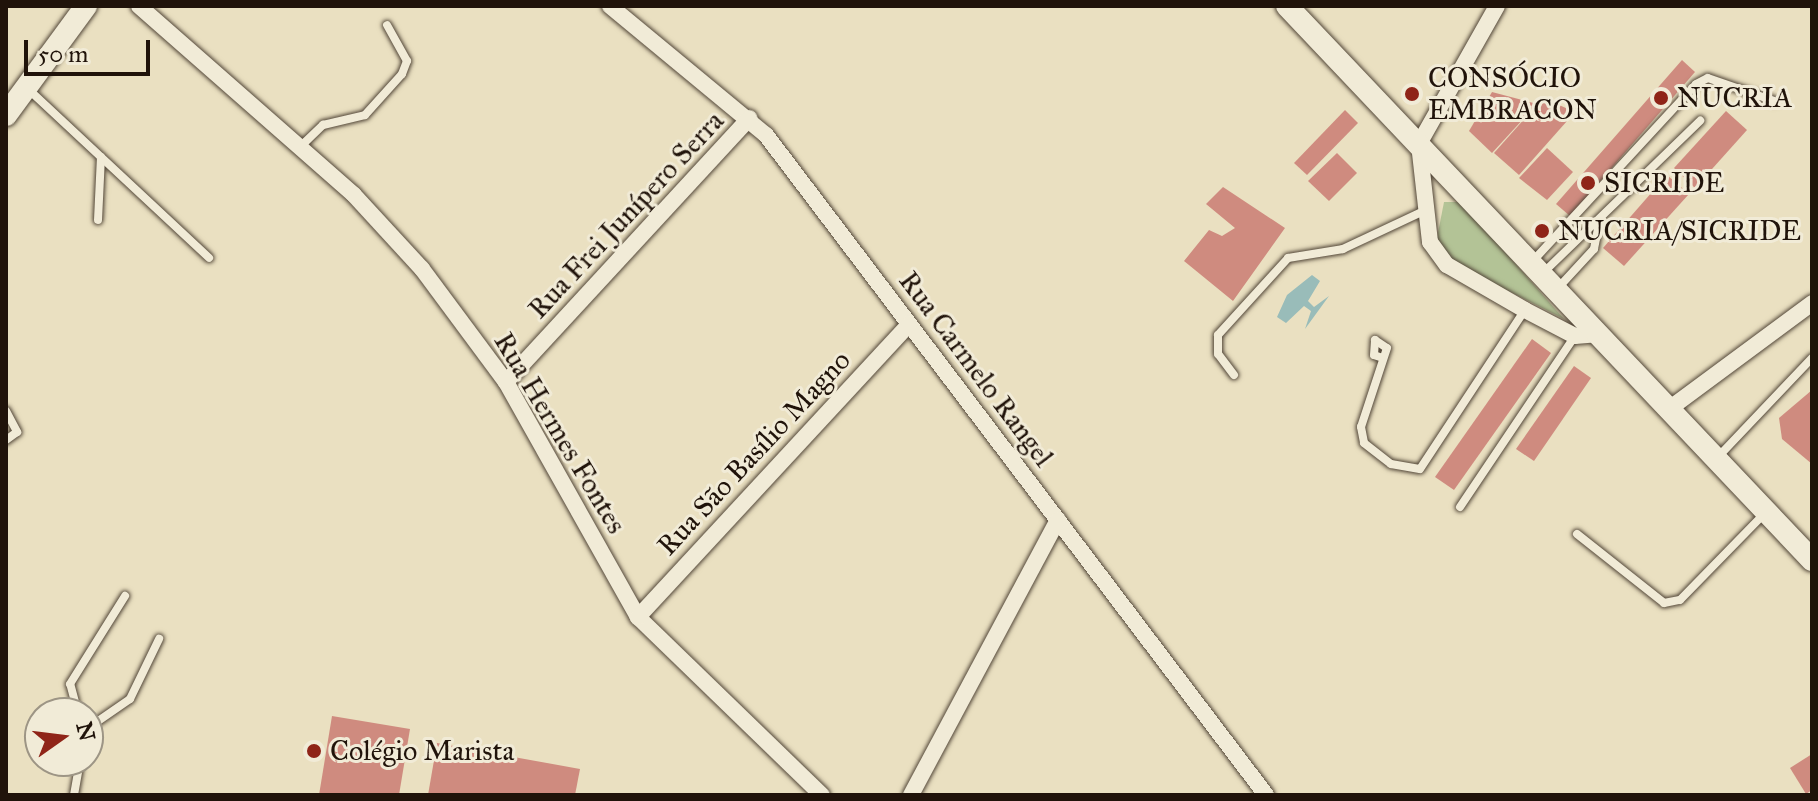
<!DOCTYPE html>
<html>
<head>
<meta charset="utf-8">
<style>
	body { margin:0 }
	#map { position:relative; width:1818px; height:801px; overflow:hidden; background:#eae0c1; font-family:"IM FELL Great Primer",serif }
	div>[style] { position:absolute }
	[style*='--x'] { left:calc(var(--x)*1px); top:calc(var(--y)*1px); width:calc(var(--w)*1px); rotate:calc(var(--a)*1deg) }
	.green>* { inset:0; background:#b3c396 }
	.water>* { inset:0; background:#99bcb9 }
	.building>* { inset:0; background:#cf8b7f }
	.roads { filter:drop-shadow(0 0 2px #524638) drop-shadow(0 0 2px #524638) }
	.lane>* { height:8px; margin:-4px; padding:0 4px; transform-origin:4px; border-radius:4px; background:#f1ebd7 }
	.street>* { height:16px; margin:-8px; padding:0 8px; transform-origin:8px; border-radius:8px; background:#f1ebd7 }
	.secondary>* { height:22px; margin:-11px; padding:0 11px; transform-origin:11px; border-radius:11px; background:#f1ebd7 }
	.dots>* { width:22px; height:22px; translate:-50% -50%; box-sizing:border-box; border:4px solid #f1ebd7; border-radius:50% }
	span { translate:-50% -50%; white-space:nowrap; text-align:center; line-height:1.15; -webkit-text-stroke:6px #f1ebd7; paint-order:stroke }
	.poi-label { font-size:28px; color:#20130a }
	.left { translate:0 -50%; text-align:left }
	.street-label { font-size:28px; color:#20130a }
	.frame { position:absolute; inset:0; border:8px solid #20130a; pointer-events:none }
	.north { position:absolute; left:24px; top:697px; width:80px; height:80px; box-sizing:border-box; background:#f1ebd7; border:2px solid #9d9585; border-radius:50%; rotate:76deg; font-size:22px; font-weight:700; line-height:32px; text-align:center; color:#20130a }
	.north::after { content:''; display:block; margin:auto; width:28px; height:36px; background:#8f2418; clip-path:polygon(50% 0,100% 100%,50% 72%,0 100%) }
	.scale { position:absolute; left:24px; top:40px; width:126px; height:36px; box-sizing:border-box; border:4px solid #20130a; border-top:0; padding-left:10px; font-size:24px; line-height:28px; white-space:nowrap; color:#20130a; -webkit-text-stroke:6px #f1ebd7; paint-order:stroke }
</style>
</head>
<body>
<div id="map">
	<div class="green">
		<div style="clip-path:polygon(1444px 202px,1461px 202px,1564px 319px,1453px 263px,1437px 238px)"></div>
	</div>
	<div class="water">
		<div style="clip-path:polygon(1312px 275px,1320px 281px,1308px 301px,1314px 307px,1329px 296px,1305px 329px,1311px 311px,1304px 306px,1286px 323px,1277px 317px,1287px 295px)"></div>
	</div>
	<div class="building">
		<div style="clip-path:polygon(1682px 60px,1695px 72px,1570px 216px,1556px 204px)"></div>
		<div style="clip-path:polygon(1492px 92px,1537px 104px,1492px 153px,1469px 131px)"></div>
		<div style="clip-path:polygon(1543px 98px,1575px 112px,1519px 175px,1494px 153px)"></div>
		<div style="clip-path:polygon(1345px 110px,1358px 123px,1307px 175px,1294px 163px)"></div>
		<div style="clip-path:polygon(1726px 111px,1747px 130px,1695px 188px,1674px 168px)"></div>
		<div style="clip-path:polygon(1547px 148px,1573px 172px,1547px 200px,1519px 178px)"></div>
		<div style="clip-path:polygon(1337px 153px,1357px 173px,1329px 201px,1308px 181px)"></div>
		<div style="clip-path:polygon(1667px 175px,1689px 194px,1624px 266px,1603px 248px)"></div>
		<div style="clip-path:polygon(1223px 187px,1285px 228px,1233px 301px,1184px 261px,1209px 230px,1222px 236px,1235px 228px,1206px 204px)"></div>
		<div style="clip-path:polygon(1532px 339px,1551px 353px,1454px 490px,1435px 477px)"></div>
		<div style="clip-path:polygon(1574px 366px,1591px 378px,1534px 461px,1516px 449px)"></div>
		<div style="clip-path:polygon(1812px 390px,1812px 464px,1782px 439px,1779px 418px)"></div>
		<div style="clip-path:polygon(332px 716px,410px 729px,399px 795px,319px 795px)"></div>
		<div style="clip-path:polygon(437px 743px,580px 769px,575px 795px,428px 795px)"></div>
		<div style="clip-path:polygon(1812px 754px,1812px 790px,1806px 794px,1790px 768px)"></div>
	</div>
	<div class="roads">
		<div class="lane">
			<div style="--x:27;--y:88;--w:249;--a:43"></div>
			<div style="--x:300;--y:147;--w:32;--a:-44"></div>
			<div style="--x:323;--y:125;--w:43;--a:-13.4"></div>
			<div style="--x:365;--y:115;--w:55;--a:-47.9"></div>
			<div style="--x:402;--y:74;--w:14;--a:-69"></div>
			<div style="--x:407;--y:61;--w:41;--a:-119.1"></div>
			<div style="--x:98;--y:220;--w:63;--a:-87.3"></div>
			<div style="--x:1531;--y:263;--w:243;--a:-47.3"></div>
			<div style="--x:1696;--y:84;--w:13;--a:-27"></div>
			<div style="--x:1708;--y:78;--w:70;--a:19.2"></div>
			<div style="--x:1543;--y:273;--w:219;--a:-44.1"></div>
			<div style="--x:1558;--y:288;--w:53;--a:-47.3"></div>
			<div style="--x:1594;--y:249;--w:21;--a:-79"></div>
			<div style="--x:1383;--y:358;--w:9;--a:-162"></div>
			<div style="--x:1374;--y:355;--w:15;--a:-86"></div>
			<div style="--x:1375;--y:340;--w:14;--a:34"></div>
			<div style="--x:1387;--y:348;--w:83;--a:108.2"></div>
			<div style="--x:1361;--y:427;--w:16;--a:79"></div>
			<div style="--x:1364;--y:443;--w:34;--a:38"></div>
			<div style="--x:1391;--y:464;--w:29;--a:10"></div>
			<div style="--x:1420;--y:469;--w:191;--a:-56.6"></div>
			<div style="--x:1234;--y:375;--w:26;--a:-127"></div>
			<div style="--x:1218;--y:354;--w:19;--a:-90"></div>
			<div style="--x:1218;--y:335;--w:104;--a:-47.7"></div>
			<div style="--x:1288;--y:258;--w:56;--a:-9.3"></div>
			<div style="--x:1343;--y:249;--w:92;--a:-25.2"></div>
			<div style="--x:6;--y:411;--w:24;--a:62"></div>
			<div style="--x:17;--y:432;--w:14;--a:144"></div>
			<div style="--x:1717;--y:458;--w:138;--a:-46.5"></div>
			<div style="--x:1460;--y:507;--w:206;--a:-56.1"></div>
			<div style="--x:1577;--y:534;--w:111;--a:38.4"></div>
			<div style="--x:1664;--y:603;--w:16;--a:-11"></div>
			<div style="--x:1680;--y:600;--w:123;--a:-45.7"></div>
			<div style="--x:78;--y:713;--w:30;--a:-105"></div>
			<div style="--x:70;--y:684;--w:104;--a:-58"></div>
			<div style="--x:88;--y:728;--w:51;--a:-34.6"></div>
			<div style="--x:130;--y:699;--w:67;--a:-64.2"></div>
			<div style="--x:74;--y:795;--w:35;--a:-80"></div>
		</div>
		<div class="street">
			<div style="--x:139;--y:6;--w:286;--a:41.3"></div>
			<div style="--x:354;--y:195;--w:100;--a:47.4"></div>
			<div style="--x:422;--y:269;--w:141;--a:53.4"></div>
			<div style="--x:506;--y:382;--w:270;--a:60.7"></div>
			<div style="--x:638;--y:617;--w:256;--a:44.1"></div>
			<div style="--x:610;--y:6;--w:202;--a:39.6"></div>
			<div style="--x:766;--y:135;--w:828;--a:52.85"></div>
			<div style="--x:1497;--y:6;--w:159;--a:119.5"></div>
			<div style="--x:1419;--y:144;--w:99;--a:83.6"></div>
			<div style="--x:1430;--y:242;--w:29;--a:54"></div>
			<div style="--x:1447;--y:265;--w:90;--a:30"></div>
			<div style="--x:1525;--y:310;--w:56;--a:27.5"></div>
			<div style="--x:1575;--y:336;--w:24;--a:-5"></div>
			<div style="--x:506;--y:382;--w:359;--a:-47.3"></div>
			<div style="--x:1669;--y:409;--w:178;--a:-36.5"></div>
			<div style="--x:638;--y:617;--w:399;--a:-47.2"></div>
			<div style="--x:911;--y:795;--w:312;--a:-61.9"></div>
		</div>
		<div class="secondary">
			<div style="--x:1287;--y:6;--w:763;--a:46.54"></div>
			<div style="--x:6;--y:115;--w:135;--a:-53.7"></div>
		</div>
	</div>
	<div class="dots">
		<div style="left:1412px;top:94px;background:#8f2418"></div>
		<div style="left:1661px;top:98px;background:#8f2418"></div>
		<div style="left:1588px;top:183px;background:#8f2418"></div>
		<div style="left:1542px;top:231px;background:#8f2418"></div>
		<div style="left:314px;top:751px;background:#8f2418"></div>
	</div>
	<div class="poi-label">
		<span class="left" style="left:1428px;top:94px">CONSÓCIO<br>EMBRACON</span>
		<span class="left" style="left:1677px;top:98px">NUCRIA</span>
		<span class="left" style="left:1604px;top:183px">SICRIDE</span>
		<span class="left" style="left:1558px;top:231px">NUCRIA/SICRIDE</span>
		<span class="left" style="left:330px;top:751px">Colégio Marista</span>
	</div>
	<div class="street-label">
		<span style="left:626px;top:215px;rotate:-47deg">Rua Frei Junípero Serra</span>
		<span style="left:976px;top:369px;rotate:53deg">Rua Carmelo Rangel</span>
		<span style="left:560px;top:433px;rotate:59deg">Rua Hermes Fontes</span>
		<span style="left:754px;top:453px;rotate:-47deg">Rua São Basílio Magno</span>
	</div>
	<div class="frame"></div>
	<div class="north">N</div>
	<div class="scale">50 m</div>
</div>
</body>
</html>
